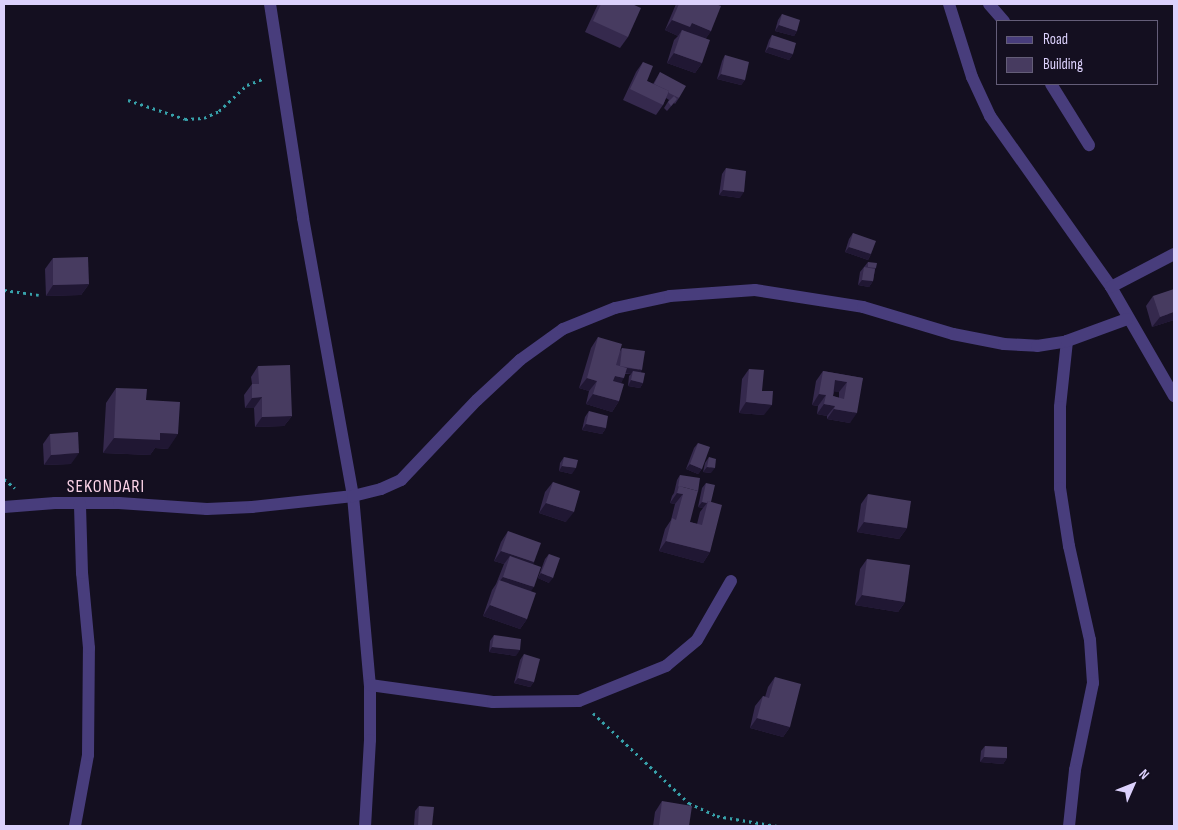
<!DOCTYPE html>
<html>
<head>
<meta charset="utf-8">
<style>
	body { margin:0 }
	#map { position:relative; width:1178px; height:830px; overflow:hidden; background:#140f20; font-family:"Sofia Sans Condensed",sans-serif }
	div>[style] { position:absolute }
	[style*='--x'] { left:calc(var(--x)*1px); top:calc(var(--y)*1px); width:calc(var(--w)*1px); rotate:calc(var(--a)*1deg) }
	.path>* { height:3px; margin-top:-1.5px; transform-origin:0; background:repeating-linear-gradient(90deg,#37a1aa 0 2.5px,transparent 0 6.5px) }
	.minor>* { height:12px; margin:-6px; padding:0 6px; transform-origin:6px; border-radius:6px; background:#483d7c }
	.wall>* { inset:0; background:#35294d }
	.shaded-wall>* { inset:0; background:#201733 }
	.building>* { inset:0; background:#473b60 }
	span { translate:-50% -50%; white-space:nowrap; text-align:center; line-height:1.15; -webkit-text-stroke:4px #140f20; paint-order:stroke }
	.quarter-label { font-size:18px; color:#fcd3e8; letter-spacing:1px }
	.frame { position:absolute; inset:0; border:5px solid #dcd1fc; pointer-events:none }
	.legend { position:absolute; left:996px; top:20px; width:162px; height:65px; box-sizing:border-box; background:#140f20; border:1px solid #645d78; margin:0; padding:6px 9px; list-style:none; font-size:15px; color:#dcd1fc }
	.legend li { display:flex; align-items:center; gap:10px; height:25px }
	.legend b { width:25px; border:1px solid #645d78 }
	.north { position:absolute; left:1108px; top:760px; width:50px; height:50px; -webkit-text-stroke:4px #140f20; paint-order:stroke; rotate:46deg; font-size:14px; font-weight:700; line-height:20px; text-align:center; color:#dcd1fc }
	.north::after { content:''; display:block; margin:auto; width:18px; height:22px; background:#dcd1fc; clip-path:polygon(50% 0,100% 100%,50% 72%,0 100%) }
</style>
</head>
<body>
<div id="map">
	<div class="path">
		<div style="--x:128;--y:100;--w:60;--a:18.4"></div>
		<div style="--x:185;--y:119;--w:19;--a:-3"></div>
		<div style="--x:204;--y:118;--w:17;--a:-25"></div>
		<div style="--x:219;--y:111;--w:38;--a:-43"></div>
		<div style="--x:247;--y:85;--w:19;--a:-21"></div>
		<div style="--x:4;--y:290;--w:35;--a:8"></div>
		<div style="--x:4;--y:479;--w:14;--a:39"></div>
		<div style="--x:593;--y:713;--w:132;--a:43.2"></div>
		<div style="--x:689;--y:803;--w:31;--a:25"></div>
		<div style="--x:717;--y:816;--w:61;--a:9.5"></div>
	</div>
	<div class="minor">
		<div style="--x:270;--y:4;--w:217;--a:81.2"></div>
		<div style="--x:303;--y:218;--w:282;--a:79.8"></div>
		<div style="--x:353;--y:496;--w:190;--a:84.9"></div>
		<div style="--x:370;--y:685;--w:55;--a:90"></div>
		<div style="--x:370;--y:740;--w:86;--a:93.3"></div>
		<div style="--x:949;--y:4;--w:77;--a:72.5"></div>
		<div style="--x:972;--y:77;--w:43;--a:65.2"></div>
		<div style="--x:990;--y:116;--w:209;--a:54.7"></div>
		<div style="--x:1111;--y:287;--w:126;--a:60"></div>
		<div style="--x:989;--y:4;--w:23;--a:49"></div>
		<div style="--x:1051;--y:84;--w:72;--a:58.1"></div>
		<div style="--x:1111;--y:287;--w:71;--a:-27.6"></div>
		<div style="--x:1067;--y:341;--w:66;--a:96.1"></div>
		<div style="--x:1060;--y:407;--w:81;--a:90"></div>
		<div style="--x:1060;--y:488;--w:59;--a:81.2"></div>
		<div style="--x:1069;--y:546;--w:96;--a:77.4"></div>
		<div style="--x:1090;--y:640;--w:43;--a:86"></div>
		<div style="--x:1093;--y:683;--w:89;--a:101.7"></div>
		<div style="--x:1075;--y:770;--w:56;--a:96.1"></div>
		<div style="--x:4;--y:507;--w:51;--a:-4.5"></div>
		<div style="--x:55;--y:503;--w:64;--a:0"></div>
		<div style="--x:119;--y:503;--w:88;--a:3.9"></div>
		<div style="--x:207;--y:509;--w:45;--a:-2.5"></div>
		<div style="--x:252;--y:507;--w:102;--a:-6.2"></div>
		<div style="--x:353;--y:496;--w:29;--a:-14"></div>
		<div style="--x:381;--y:489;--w:22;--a:-24"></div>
		<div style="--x:401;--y:480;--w:110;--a:-46.5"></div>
		<div style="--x:477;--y:400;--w:59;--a:-42.9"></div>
		<div style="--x:520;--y:360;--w:53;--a:-35.8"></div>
		<div style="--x:563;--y:329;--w:56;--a:-22"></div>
		<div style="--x:615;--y:308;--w:56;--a:-12.3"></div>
		<div style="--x:670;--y:296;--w:85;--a:-4"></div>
		<div style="--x:755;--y:290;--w:109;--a:8.9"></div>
		<div style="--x:863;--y:307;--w:94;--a:16.7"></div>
		<div style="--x:953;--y:334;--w:52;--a:11.1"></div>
		<div style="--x:1004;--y:344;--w:33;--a:3"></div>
		<div style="--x:1037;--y:346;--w:30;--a:-9"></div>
		<div style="--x:1067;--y:341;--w:64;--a:-20.1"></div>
		<div style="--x:370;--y:685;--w:124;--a:7.9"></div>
		<div style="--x:493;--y:702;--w:86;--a:-0.7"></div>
		<div style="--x:579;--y:701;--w:94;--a:-21.9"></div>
		<div style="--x:666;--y:666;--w:40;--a:-40"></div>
		<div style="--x:697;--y:640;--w:68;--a:-60"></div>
		<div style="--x:75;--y:826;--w:72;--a:-79.6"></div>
		<div style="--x:88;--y:755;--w:107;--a:-89.5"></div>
		<div style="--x:89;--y:648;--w:75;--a:-95.3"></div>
		<div style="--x:82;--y:573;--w:69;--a:-91.7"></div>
	</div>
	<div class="wall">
		<div style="clip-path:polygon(598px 4px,632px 4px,628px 37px,620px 48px,585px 32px)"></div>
		<div style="clip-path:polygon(676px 4px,716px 4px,711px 31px,706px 38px,702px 63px,695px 73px,667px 63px,674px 40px,678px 36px,665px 30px)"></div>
		<div style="clip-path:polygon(782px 14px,797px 31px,794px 36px,775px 31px,778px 20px)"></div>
		<div style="clip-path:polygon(772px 35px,793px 54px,789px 60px,765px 52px,769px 40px)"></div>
		<div style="clip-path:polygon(725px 55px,745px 80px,741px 85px,717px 79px,722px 61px)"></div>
		<div style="clip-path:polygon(643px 62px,647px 81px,653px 84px,660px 72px,679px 98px,675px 104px,674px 103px,667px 111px,664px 108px,669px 100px,666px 98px,663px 105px,656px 115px,623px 100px,636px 72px)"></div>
		<div style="clip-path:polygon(726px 168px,740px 198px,719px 195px,722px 174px)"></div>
		<div style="clip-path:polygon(853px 233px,871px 254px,868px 260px,845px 252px,849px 239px)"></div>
		<div style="clip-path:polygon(53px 258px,89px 284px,81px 295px,46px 296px,45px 269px)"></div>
		<div style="clip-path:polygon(868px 262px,876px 268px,875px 269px,873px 281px,869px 287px,858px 285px,860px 272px)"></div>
		<div style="clip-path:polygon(1153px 296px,1174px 320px,1152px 327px,1146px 306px)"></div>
		<div style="clip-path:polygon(598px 337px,620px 351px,622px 348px,641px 372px,643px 383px,640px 388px,628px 386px,629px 376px,631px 374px,625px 374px,621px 383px,619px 401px,612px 412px,586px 404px,589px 391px,579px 388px,591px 348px)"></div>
		<div style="clip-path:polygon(258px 366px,292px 416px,284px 426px,255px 427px,254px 408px,245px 408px,244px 395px,252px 384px,251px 377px)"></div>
		<div style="clip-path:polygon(749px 369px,762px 391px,764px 415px,739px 413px,742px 379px)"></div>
		<div style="clip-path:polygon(evenodd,823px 371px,863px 378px,850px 423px,827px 419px,827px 416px,817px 414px,818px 406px,812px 405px,816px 381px,823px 371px,834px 391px,839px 392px,839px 398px,833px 396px,834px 391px)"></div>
		<div style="clip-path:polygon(116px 388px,146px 400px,168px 449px,155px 448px,150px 455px,103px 453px,106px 403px)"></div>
		<div style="clip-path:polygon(589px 411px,606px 428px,602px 434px,582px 430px,585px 417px)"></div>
		<div style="clip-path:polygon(50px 434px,71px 464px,44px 465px,43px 444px)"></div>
		<div style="clip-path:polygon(698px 443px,702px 469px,698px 474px,686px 469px,694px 448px)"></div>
		<div style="clip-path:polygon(564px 457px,572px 474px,559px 471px,560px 463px)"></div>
		<div style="clip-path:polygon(709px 457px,711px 473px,703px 472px,705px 463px)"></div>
		<div style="clip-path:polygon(680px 475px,690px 522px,697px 524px,700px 512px,703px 508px,698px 507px,702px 488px,706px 483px,711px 502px,710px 552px,703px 563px,659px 551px,665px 529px,671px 520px,675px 504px,670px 503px,672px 496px,674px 493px,677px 480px)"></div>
		<div style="clip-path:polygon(553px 482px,566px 522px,539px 513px,545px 492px)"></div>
		<div style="clip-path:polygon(868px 494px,907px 528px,899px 539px,857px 532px,861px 504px)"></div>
		<div style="clip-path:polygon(508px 531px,534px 562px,533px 564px,531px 591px,527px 619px,520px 629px,483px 616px,492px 590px,496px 584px,504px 564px,494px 561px,501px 542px)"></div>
		<div style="clip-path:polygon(549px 554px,549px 583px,538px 578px,545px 559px)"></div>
		<div style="clip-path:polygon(867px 559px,905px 602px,898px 612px,855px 605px,860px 569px)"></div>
		<div style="clip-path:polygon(494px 635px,516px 656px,489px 652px,490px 641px)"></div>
		<div style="clip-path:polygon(524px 654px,534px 682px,530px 687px,514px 683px,520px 660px)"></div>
		<div style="clip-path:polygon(775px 677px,790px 727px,783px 737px,750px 728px,755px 706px,763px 696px,765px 697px,768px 687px)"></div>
		<div style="clip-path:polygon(985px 746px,1007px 758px,1003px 764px,980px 762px,981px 751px)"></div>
		<div style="clip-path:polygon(662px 801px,689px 826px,653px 826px,655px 812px)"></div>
		<div style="clip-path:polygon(419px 806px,432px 826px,414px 826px,415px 811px)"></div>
	</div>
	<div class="shaded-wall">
		<div style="clip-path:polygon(672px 20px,692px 23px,711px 31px,704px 41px,682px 30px,678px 36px,665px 30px)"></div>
		<div style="clip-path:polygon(779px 25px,797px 31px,794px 36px,775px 31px)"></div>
		<div style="clip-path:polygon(769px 47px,793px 54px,789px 60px,765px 52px)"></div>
		<div style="clip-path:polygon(674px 53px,702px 63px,695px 73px,667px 63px)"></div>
		<div style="clip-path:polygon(721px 74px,745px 80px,741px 85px,717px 79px)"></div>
		<div style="clip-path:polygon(723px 190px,744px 192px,740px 198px,719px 195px)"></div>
		<div style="clip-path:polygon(849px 247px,871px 254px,868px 260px,845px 252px)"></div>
		<div style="clip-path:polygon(862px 280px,873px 281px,869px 287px,858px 285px)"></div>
		<div style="clip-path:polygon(89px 284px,81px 295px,46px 296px,53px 285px)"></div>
		<div style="clip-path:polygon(1174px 312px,1174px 320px,1152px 327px,1160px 317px)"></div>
		<div style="clip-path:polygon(620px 367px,642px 370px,639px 376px,633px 371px,631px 374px,616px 372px)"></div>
		<div style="clip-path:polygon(615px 376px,624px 378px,617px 389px,608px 386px)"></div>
		<div style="clip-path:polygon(587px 378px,597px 381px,589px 391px,579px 388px)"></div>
		<div style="clip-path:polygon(631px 380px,643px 383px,640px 388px,628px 386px)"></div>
		<div style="clip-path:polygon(835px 380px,847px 382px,839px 392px,828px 391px)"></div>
		<div style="clip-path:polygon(593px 394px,619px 401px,612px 412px,586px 404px)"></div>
		<div style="clip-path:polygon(819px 394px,826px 395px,818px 406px,812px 405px)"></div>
		<div style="clip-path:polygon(262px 397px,254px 408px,245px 408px,252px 398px)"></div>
		<div style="clip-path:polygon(746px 402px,772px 405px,764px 415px,739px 413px)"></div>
		<div style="clip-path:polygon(824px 404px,835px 406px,827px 416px,817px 414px)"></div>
		<div style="clip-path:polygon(834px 409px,857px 413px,850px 423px,827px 419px)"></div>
		<div style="clip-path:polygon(292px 416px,284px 426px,255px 427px,262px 417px)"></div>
		<div style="clip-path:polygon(586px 424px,606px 428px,602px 434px,582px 430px)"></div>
		<div style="clip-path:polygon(160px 433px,178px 434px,168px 449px,155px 448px,150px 455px,103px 453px,114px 438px)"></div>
		<div style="clip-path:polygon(79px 453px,71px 464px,44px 465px,51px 455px)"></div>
		<div style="clip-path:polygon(690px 464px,702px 469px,698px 474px,686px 469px)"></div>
		<div style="clip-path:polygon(562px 466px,576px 468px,572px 474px,559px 471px)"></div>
		<div style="clip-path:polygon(707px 467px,715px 468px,711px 473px,703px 472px)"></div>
		<div style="clip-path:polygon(677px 493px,694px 497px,682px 495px,675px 504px,670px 503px)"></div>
		<div style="clip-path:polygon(702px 502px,707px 503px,703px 508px,698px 507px)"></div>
		<div style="clip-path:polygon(546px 503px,574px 512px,566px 522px,539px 513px)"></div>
		<div style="clip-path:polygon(864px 522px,907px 528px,899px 539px,857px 532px)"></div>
		<div style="clip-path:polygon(666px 541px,710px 552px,703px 563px,659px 551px)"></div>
		<div style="clip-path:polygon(501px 551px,534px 562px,527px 572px,510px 556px,504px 564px,494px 561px)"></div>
		<div style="clip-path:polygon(541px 573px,553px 578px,549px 583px,538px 578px)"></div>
		<div style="clip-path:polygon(503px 577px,534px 587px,526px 598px,498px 583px)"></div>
		<div style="clip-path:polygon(862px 595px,905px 602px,898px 612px,855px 605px)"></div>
		<div style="clip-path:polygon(490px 605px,527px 619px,520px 629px,483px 616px)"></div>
		<div style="clip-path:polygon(492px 647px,520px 650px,516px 656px,489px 652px)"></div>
		<div style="clip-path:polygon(518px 678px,534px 682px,530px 687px,514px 683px)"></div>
		<div style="clip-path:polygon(757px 718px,790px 727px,783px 737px,750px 728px)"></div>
		<div style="clip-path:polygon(984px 757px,1007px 758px,1003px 764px,980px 762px)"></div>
	</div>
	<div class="building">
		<div style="clip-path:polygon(601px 4px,632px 4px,641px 8px,628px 37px,593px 21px)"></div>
		<div style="clip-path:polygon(679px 4px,716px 4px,721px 6px,711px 31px,692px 23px,690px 27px,672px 20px)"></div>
		<div style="clip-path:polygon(782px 14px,800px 20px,797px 31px,779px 25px)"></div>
		<div style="clip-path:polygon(682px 30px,710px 40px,702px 63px,674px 53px)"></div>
		<div style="clip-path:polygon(772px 35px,796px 43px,793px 54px,769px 47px)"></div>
		<div style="clip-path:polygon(725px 55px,749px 62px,745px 80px,721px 74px)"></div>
		<div style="clip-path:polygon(643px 62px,653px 66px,647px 81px,669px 91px,663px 105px,630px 89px)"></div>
		<div style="clip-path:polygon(660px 72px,686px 86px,679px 98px,669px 93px,669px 91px,654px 84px)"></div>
		<div style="clip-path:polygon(674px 96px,677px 99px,671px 106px,668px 102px)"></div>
		<div style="clip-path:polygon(726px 168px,746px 171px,744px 192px,723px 190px)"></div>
		<div style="clip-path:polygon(853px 233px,876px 241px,871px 254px,849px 247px)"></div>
		<div style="clip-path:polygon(88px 257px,89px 284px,53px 285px,53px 258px)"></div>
		<div style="clip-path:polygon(868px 262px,877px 263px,876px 268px,868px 267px)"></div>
		<div style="clip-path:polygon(864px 267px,875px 269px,873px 281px,862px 280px)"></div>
		<div style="clip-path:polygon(1174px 289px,1174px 312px,1160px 317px,1153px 296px)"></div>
		<div style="clip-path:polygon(598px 337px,622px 344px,616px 365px,627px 368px,624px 378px,615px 376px,613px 381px,624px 384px,619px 401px,593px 394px,597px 381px,587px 378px)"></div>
		<div style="clip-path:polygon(622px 348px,645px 351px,642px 370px,620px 366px)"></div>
		<div style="clip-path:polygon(290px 365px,292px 416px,262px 417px,262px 397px,252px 398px,252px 384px,259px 384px,258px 366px)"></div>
		<div style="clip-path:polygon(749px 369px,764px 370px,762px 391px,773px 391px,772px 405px,746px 402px)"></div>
		<div style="clip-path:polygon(633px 371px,645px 373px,643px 383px,631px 380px)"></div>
		<div style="clip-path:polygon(evenodd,823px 371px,863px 378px,857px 413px,834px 409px,835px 406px,824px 404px,826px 395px,819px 394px,823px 371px,835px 380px,847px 382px,844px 399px,833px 396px,835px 380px)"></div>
		<div style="clip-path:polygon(116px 388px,147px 389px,146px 400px,180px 402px,178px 434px,160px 433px,160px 440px,114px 438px)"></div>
		<div style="clip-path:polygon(589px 411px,608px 416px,606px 428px,586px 424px)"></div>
		<div style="clip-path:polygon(78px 432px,79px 453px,51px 455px,50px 434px)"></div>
		<div style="clip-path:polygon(698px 443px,710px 447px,702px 469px,690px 464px)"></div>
		<div style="clip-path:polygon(564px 457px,578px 460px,576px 468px,562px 466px)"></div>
		<div style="clip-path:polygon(709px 457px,716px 459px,715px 468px,707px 467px)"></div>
		<div style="clip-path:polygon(680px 475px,700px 478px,698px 492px,698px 491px,679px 486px,678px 487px)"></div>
		<div style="clip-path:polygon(553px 482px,580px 491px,574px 512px,546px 503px)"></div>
		<div style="clip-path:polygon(706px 483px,715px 485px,711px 502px,708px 501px,707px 503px,702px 502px)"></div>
		<div style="clip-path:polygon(679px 486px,698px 491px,690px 522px,702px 525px,708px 501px,722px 505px,710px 552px,666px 541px,672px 518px,676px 520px,683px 494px,677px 493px)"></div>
		<div style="clip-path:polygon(868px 494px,911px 501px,907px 528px,864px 522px)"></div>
		<div style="clip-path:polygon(508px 531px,541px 543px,534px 562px,501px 551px)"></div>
		<div style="clip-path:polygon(549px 554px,560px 558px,553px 578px,541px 573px)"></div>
		<div style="clip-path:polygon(510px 556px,541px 567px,534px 587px,503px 577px)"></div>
		<div style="clip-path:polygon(867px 559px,910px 565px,905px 602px,862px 595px)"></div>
		<div style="clip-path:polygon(499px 580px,536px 593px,527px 619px,490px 605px)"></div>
		<div style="clip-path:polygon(494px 635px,521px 639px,520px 650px,492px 647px)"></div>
		<div style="clip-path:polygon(524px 654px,540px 659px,534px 682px,518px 678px)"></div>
		<div style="clip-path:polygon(775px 677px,801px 684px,790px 727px,757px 718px,763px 696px,769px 698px)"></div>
		<div style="clip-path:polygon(985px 746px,1007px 747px,1007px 758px,984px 757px)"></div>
		<div style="clip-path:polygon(662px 801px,692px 806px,689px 826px,659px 826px)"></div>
		<div style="clip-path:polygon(419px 806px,434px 807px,432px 826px,418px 826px)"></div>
	</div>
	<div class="quarter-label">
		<span style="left:106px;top:487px">SEKONDARI</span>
	</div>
	<div class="frame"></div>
	<ul class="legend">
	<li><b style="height:6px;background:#483d7c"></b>Road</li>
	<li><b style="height:14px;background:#473b60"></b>Building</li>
	</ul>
	<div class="north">N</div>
</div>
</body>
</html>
